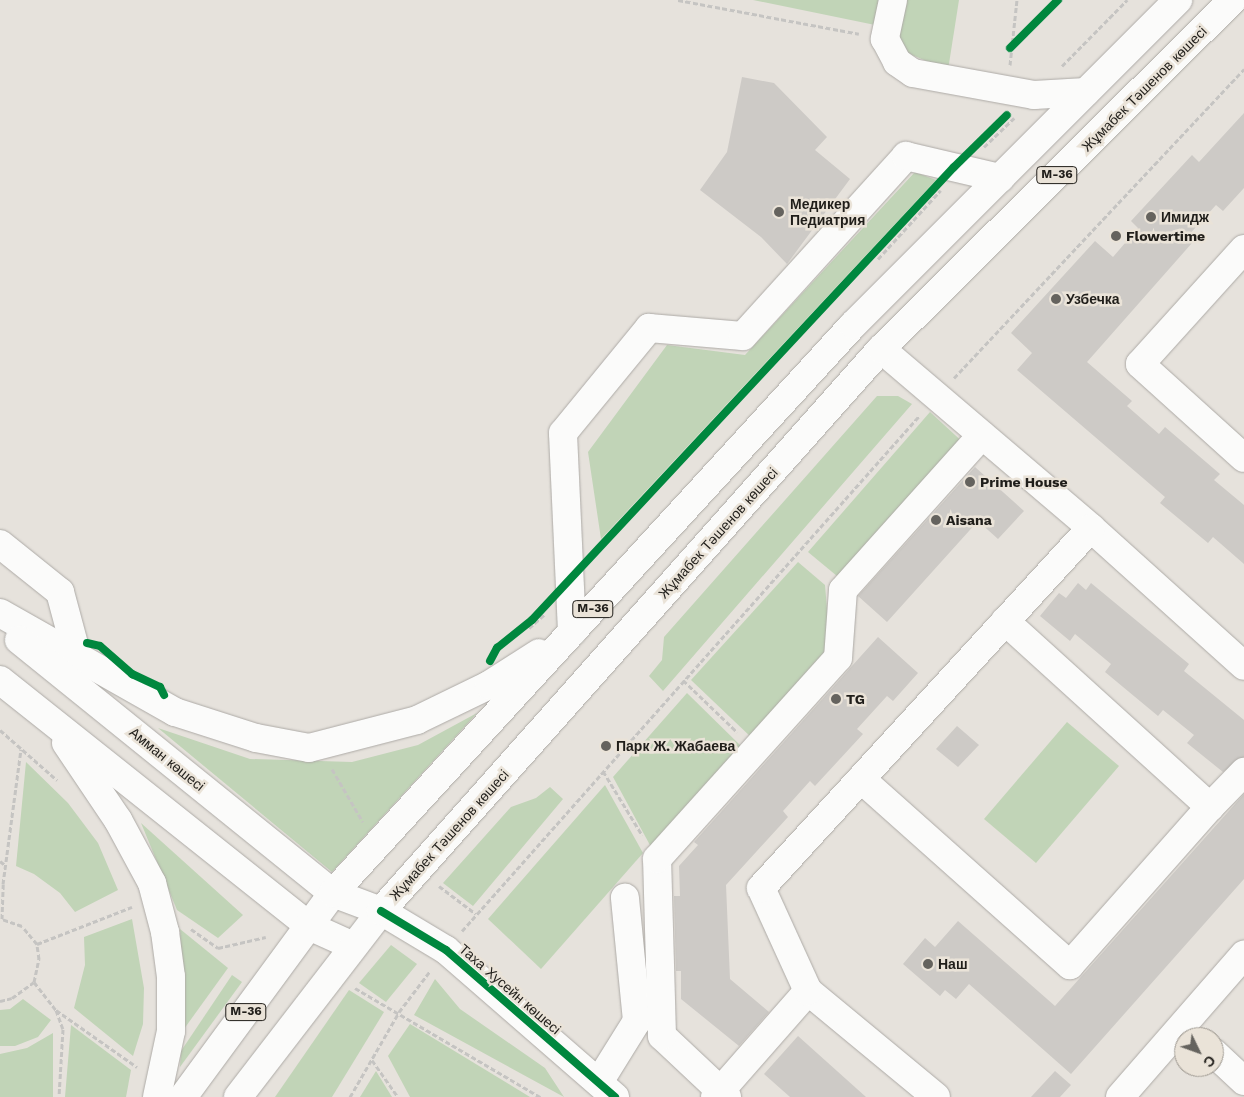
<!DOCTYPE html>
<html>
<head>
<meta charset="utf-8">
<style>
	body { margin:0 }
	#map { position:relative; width:1244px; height:1097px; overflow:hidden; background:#e6e2dc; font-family:"Work Sans",sans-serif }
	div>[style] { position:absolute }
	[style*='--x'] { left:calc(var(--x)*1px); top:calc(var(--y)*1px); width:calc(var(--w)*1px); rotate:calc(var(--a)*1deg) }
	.green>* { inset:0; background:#c1d4b7 }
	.building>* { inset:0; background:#cdcac6 }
	.path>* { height:3px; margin-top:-1.5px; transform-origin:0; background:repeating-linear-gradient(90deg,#c5c4c2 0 5px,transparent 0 7.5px) }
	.roads { filter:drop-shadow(0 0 1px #adaaa6) drop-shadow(0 0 1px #adaaa6) }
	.minor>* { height:28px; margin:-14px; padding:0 14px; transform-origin:14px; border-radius:14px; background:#fbfbfa }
	.major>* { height:28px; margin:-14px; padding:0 14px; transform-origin:14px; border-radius:14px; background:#fbfbfa }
	.cycleway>* { height:8px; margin:-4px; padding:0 4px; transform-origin:4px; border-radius:4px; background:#00873e }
	.dots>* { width:14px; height:14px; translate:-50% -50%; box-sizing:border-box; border:2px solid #eae3d8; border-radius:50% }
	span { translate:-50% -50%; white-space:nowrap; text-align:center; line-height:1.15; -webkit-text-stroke:5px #eae3d8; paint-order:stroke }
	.shield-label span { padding:1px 4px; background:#eae3d8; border:1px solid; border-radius:4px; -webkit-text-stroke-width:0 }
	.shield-label { font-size:12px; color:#201e1a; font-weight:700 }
	.street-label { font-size:14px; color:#201e1a }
	.poi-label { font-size:14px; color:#201e1a; font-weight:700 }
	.left { translate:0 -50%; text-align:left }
	.north { position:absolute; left:1174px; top:1027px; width:50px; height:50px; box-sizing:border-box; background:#eae3d8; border:1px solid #99948c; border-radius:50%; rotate:132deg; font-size:14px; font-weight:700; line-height:20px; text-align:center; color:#201e1a }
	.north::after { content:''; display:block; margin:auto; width:18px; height:22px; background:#65635e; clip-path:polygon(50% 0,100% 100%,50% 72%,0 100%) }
</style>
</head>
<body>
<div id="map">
	<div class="green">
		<div style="clip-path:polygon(753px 0,885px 0,880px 26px)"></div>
		<div style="clip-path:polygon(903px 0,959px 0,948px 70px,900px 50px,898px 23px)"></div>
		<div style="clip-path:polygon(915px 172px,936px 180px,601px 539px,588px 452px,667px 345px,745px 355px)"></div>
		<div style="clip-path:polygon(877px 396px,898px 396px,912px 404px,663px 691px,649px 676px,662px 660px,664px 637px)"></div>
		<div style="clip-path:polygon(930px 412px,967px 446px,843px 581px,808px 552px)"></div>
		<div style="clip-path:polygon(798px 562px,825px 585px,831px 657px,753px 739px,691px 680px)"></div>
		<div style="clip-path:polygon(687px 693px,743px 748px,651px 847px,613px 777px)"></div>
		<div style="clip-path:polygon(477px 713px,332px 872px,158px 728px,250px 759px,352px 762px,418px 745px)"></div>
		<div style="clip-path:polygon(1067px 722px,1119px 766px,1036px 863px,984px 819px)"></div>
		<div style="clip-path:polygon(26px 762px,68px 803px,98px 843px,118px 890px,75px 912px,60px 893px,34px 874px,16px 866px)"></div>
		<div style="clip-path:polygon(605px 785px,643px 853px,541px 969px,488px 919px)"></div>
		<div style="clip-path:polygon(550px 787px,563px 799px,473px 906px,443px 883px,511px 807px,536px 798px)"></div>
		<div style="clip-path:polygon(141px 823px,243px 915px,218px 938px,177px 910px)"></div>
		<div style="clip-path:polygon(132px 919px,144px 988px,143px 1024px,133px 1056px,74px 1008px,85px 965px,84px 937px)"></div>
		<div style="clip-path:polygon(180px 929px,228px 968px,184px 1029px)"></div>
		<div style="clip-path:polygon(391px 945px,417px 964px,386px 1002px,359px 983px)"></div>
		<div style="clip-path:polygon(232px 975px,242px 982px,180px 1067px,181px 1051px)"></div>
		<div style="clip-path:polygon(435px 979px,460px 1009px,545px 1068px,564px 1097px,414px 1015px)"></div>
		<div style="clip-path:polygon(349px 990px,384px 1012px,332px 1097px,275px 1097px)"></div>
		<div style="clip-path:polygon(23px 999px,51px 1020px,38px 1037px,15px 1046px,0 1046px,0 1010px,10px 1009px)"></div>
		<div style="clip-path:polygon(410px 1024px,530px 1097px,410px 1097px,388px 1056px)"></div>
		<div style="clip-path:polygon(71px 1025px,131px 1070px,126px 1097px,65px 1097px)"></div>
		<div style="clip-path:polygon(53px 1033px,53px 1097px,0 1097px,0 1054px,27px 1048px)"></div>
		<div style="clip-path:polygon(376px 1071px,392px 1097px,360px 1097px)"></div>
	</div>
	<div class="building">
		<div style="clip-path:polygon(742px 77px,774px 83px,827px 137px,815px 150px,850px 179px,787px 264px,761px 237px,700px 190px,727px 152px)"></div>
		<div style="clip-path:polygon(1244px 113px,1244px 188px,1223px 211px,1216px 205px,1186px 238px,1192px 243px,1087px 362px,1132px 401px,1127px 406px,1159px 434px,1165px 427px,1220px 474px,1214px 480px,1244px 505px,1244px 564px,1213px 537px,1208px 543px,1160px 503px,1165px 497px,1017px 370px,1032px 353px,1011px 333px,1095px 241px,1113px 257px,1138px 228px,1131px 221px,1192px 155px,1199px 162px)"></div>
		<div style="clip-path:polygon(975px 467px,1024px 511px,998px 539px,978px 521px,887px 622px,858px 596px)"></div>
		<div style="clip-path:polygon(1078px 583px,1086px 590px,1091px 583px,1189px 664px,1184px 671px,1244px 720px,1244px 757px,1223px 772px,1187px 743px,1194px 735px,1163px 710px,1158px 716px,1105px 672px,1111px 664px,1075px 634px,1070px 641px,1040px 616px,1059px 593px,1066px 598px)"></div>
		<div style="clip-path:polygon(878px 637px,918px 673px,893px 701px,887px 696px,857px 729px,863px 734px,815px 786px,810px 781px,783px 811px,788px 817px,726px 885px,730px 979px,769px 1012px,739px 1046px,681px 999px,681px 971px,676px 971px,674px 896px,680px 896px,679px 866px,698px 845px,694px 842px)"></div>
		<div style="clip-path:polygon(957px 726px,979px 745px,958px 767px,936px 749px)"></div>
		<div style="clip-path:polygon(1244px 794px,1244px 879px,1071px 1074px,969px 984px,956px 999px,945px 990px,940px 996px,903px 964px,925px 938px,935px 947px,958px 921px,1055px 1006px)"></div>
		<div style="clip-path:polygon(798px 1036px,866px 1097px,790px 1097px,764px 1074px)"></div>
		<div style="clip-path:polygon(1055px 1071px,1071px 1085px,1060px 1097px,1031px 1097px)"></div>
	</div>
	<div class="path">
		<div style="--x:678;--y:0;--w:184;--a:10.6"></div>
		<div style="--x:1010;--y:65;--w:65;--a:-83.9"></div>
		<div style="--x:1062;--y:66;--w:93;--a:-45.4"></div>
		<div style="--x:984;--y:147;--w:42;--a:-44"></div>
		<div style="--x:878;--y:259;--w:93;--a:-47.6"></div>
		<div style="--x:954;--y:378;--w:424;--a:-46.8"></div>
		<div style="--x:529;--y:628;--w:21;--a:-41"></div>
		<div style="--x:683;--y:680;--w:75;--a:43.9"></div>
		<div style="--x:0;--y:730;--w:76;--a:41.3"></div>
		<div style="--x:332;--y:769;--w:61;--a:59.7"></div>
		<div style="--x:603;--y:771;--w:75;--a:58.6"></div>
		<div style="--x:0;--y:861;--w:6;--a:39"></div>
		<div style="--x:439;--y:886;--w:46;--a:37.1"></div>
		<div style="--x:191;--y:929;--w:33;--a:35"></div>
		<div style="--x:218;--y:948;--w:49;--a:-12.9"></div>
		<div style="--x:462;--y:931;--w:689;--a:-48.41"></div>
		<div style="--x:37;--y:944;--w:102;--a:-21.3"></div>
		<div style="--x:34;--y:982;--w:36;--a:52"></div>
		<div style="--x:56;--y:1010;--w:20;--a:70"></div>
		<div style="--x:63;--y:1029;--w:68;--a:93.4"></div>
		<div style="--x:355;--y:988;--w:215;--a:30.5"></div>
		<div style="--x:0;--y:1001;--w:12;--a:-14"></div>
		<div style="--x:12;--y:998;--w:27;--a:-36"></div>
		<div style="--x:34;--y:982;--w:24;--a:-78"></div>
		<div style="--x:39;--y:959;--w:15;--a:-98"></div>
		<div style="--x:37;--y:944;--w:23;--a:-130"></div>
		<div style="--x:22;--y:926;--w:21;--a:-161"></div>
		<div style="--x:2;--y:919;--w:35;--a:-88"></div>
		<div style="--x:3;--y:884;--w:136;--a:-82.4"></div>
		<div style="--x:56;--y:1010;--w:99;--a:35.1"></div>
		<div style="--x:372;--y:1060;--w:45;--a:54.9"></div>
		<div style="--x:350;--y:1097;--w:98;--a:-60"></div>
		<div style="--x:399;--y:1012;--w:51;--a:-52.9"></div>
	</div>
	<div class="roads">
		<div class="minor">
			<div style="--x:893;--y:0;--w:40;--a:102"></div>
			<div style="--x:885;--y:39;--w:26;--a:62"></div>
			<div style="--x:897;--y:62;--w:19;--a:35"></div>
			<div style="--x:913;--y:73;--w:123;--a:10.3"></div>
			<div style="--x:1034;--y:95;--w:52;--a:-3.3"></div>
			<div style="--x:1244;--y:249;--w:155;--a:132.1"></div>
			<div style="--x:1140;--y:364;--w:140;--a:42.1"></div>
			<div style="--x:881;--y:349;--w:276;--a:40.4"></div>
			<div style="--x:1091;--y:528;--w:206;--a:42"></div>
			<div style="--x:0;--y:544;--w:77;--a:38.7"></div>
			<div style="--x:60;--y:592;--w:69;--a:75"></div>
			<div style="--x:1005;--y:621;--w:277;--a:42.2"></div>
			<div style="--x:1210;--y:807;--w:49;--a:-45.8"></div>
			<div style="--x:572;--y:632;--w:199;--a:-92.6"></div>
			<div style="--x:563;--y:433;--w:136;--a:-50.7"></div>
			<div style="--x:649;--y:328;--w:94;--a:4.9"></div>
			<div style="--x:743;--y:336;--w:243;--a:-47.8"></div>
			<div style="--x:906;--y:156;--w:97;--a:13.2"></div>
			<div style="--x:861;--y:779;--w:280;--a:41.7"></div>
			<div style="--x:1070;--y:965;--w:211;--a:-48.5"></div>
			<div style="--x:381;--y:911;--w:76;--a:31"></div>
			<div style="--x:446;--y:950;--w:224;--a:41"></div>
			<div style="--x:808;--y:991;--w:166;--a:39.6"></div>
			<div style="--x:1214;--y:1053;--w:41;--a:43"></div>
			<div style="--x:599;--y:1082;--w:72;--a:-58.1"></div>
			<div style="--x:637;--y:1021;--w:124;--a:-95.6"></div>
			<div style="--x:715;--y:1097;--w:141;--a:-48.7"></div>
			<div style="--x:808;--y:991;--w:113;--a:-114.5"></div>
			<div style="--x:761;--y:888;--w:488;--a:-47.5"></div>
			<div style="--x:727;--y:1097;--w:89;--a:-136.8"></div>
			<div style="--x:662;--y:1036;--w:177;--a:-91.6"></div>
			<div style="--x:657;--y:859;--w:270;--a:-48"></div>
			<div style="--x:838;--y:658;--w:68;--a:-85.8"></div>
			<div style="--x:843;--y:590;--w:208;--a:-48.1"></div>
			<div style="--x:1120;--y:1097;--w:189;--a:-48.9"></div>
		</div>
		<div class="major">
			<div style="--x:0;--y:613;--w:201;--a:29.5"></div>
			<div style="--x:175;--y:712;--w:85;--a:17.8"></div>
			<div style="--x:256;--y:738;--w:54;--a:10.7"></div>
			<div style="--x:309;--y:748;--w:112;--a:-14.5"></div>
			<div style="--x:417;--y:720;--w:80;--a:-25.9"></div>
			<div style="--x:489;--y:685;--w:59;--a:-32.6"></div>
			<div style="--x:19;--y:640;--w:403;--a:38.9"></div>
			<div style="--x:333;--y:893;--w:51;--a:20.6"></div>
			<div style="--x:0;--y:680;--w:395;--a:38.5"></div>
			<div style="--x:309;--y:926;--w:48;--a:24.4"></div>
			<div style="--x:66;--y:743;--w:93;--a:56"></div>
			<div style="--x:118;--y:820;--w:72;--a:61.6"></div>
			<div style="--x:152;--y:883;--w:51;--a:75.1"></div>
			<div style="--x:165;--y:932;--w:45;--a:82.4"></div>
			<div style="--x:171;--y:977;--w:54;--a:90"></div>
			<div style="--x:171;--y:1031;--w:67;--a:102"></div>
			<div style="--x:183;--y:1097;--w:253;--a:-53.7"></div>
			<div style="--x:333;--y:893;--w:770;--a:-47.53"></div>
			<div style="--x:853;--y:325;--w:460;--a:-45"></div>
			<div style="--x:238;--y:1097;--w:235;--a:-52.4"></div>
			<div style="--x:381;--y:911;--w:752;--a:-48.34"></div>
			<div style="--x:881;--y:349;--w:496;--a:-44.8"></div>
		</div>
	</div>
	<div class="cycleway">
		<div style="--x:1010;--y:48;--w:68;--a:-45"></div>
		<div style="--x:87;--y:643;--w:13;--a:13"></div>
		<div style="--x:100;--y:646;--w:43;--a:41.2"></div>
		<div style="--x:132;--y:674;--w:31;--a:25"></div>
		<div style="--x:160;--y:687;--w:9;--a:63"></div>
		<div style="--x:490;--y:661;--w:15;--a:-62"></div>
		<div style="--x:497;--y:648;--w:45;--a:-38.7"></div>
		<div style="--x:532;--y:620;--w:619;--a:-47.03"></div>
		<div style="--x:954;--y:167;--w:74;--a:-44.5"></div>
		<div style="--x:381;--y:911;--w:76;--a:31"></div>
		<div style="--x:446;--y:950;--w:224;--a:41"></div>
	</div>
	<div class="dots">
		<div style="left:779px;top:212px;background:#65635e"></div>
		<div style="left:1151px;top:217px;background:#65635e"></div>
		<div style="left:1116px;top:236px;background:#65635e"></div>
		<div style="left:1056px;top:299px;background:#65635e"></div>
		<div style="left:970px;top:482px;background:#65635e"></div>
		<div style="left:936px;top:520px;background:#65635e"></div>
		<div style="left:836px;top:699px;background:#65635e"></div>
		<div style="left:606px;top:746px;background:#65635e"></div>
		<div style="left:928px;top:964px;background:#65635e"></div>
	</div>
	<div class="shield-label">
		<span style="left:1057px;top:175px">M-36</span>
		<span style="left:593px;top:609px">M-36</span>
		<span style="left:246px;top:1012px">M-36</span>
	</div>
	<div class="street-label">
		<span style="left:1144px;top:89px;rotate:-45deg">Жұмабек Тәшенов көшесі</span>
		<span style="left:718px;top:533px;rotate:-48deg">Жұмабек Тәшенов көшесі</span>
		<span style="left:167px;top:759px;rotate:39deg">Амман көшесі</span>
		<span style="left:449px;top:835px;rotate:-48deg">Жұмабек Тәшенов көшесі</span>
		<span style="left:510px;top:989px;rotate:41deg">Таха Хусейн көшесі</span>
	</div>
	<div class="poi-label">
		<span class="left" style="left:790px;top:212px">Медикер<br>Педиатрия</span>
		<span class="left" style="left:1161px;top:217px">Имидж</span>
		<span class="left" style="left:1126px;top:236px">Flowertime</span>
		<span class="left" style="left:1066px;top:299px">Узбечка</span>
		<span class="left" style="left:980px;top:482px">Prime House</span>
		<span class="left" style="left:946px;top:520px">Aisana</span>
		<span class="left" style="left:846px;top:699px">TG</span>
		<span class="left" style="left:616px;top:746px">Парк Ж. Жабаева</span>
		<span class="left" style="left:938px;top:964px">Наш</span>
	</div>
	<div class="north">С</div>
</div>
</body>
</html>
